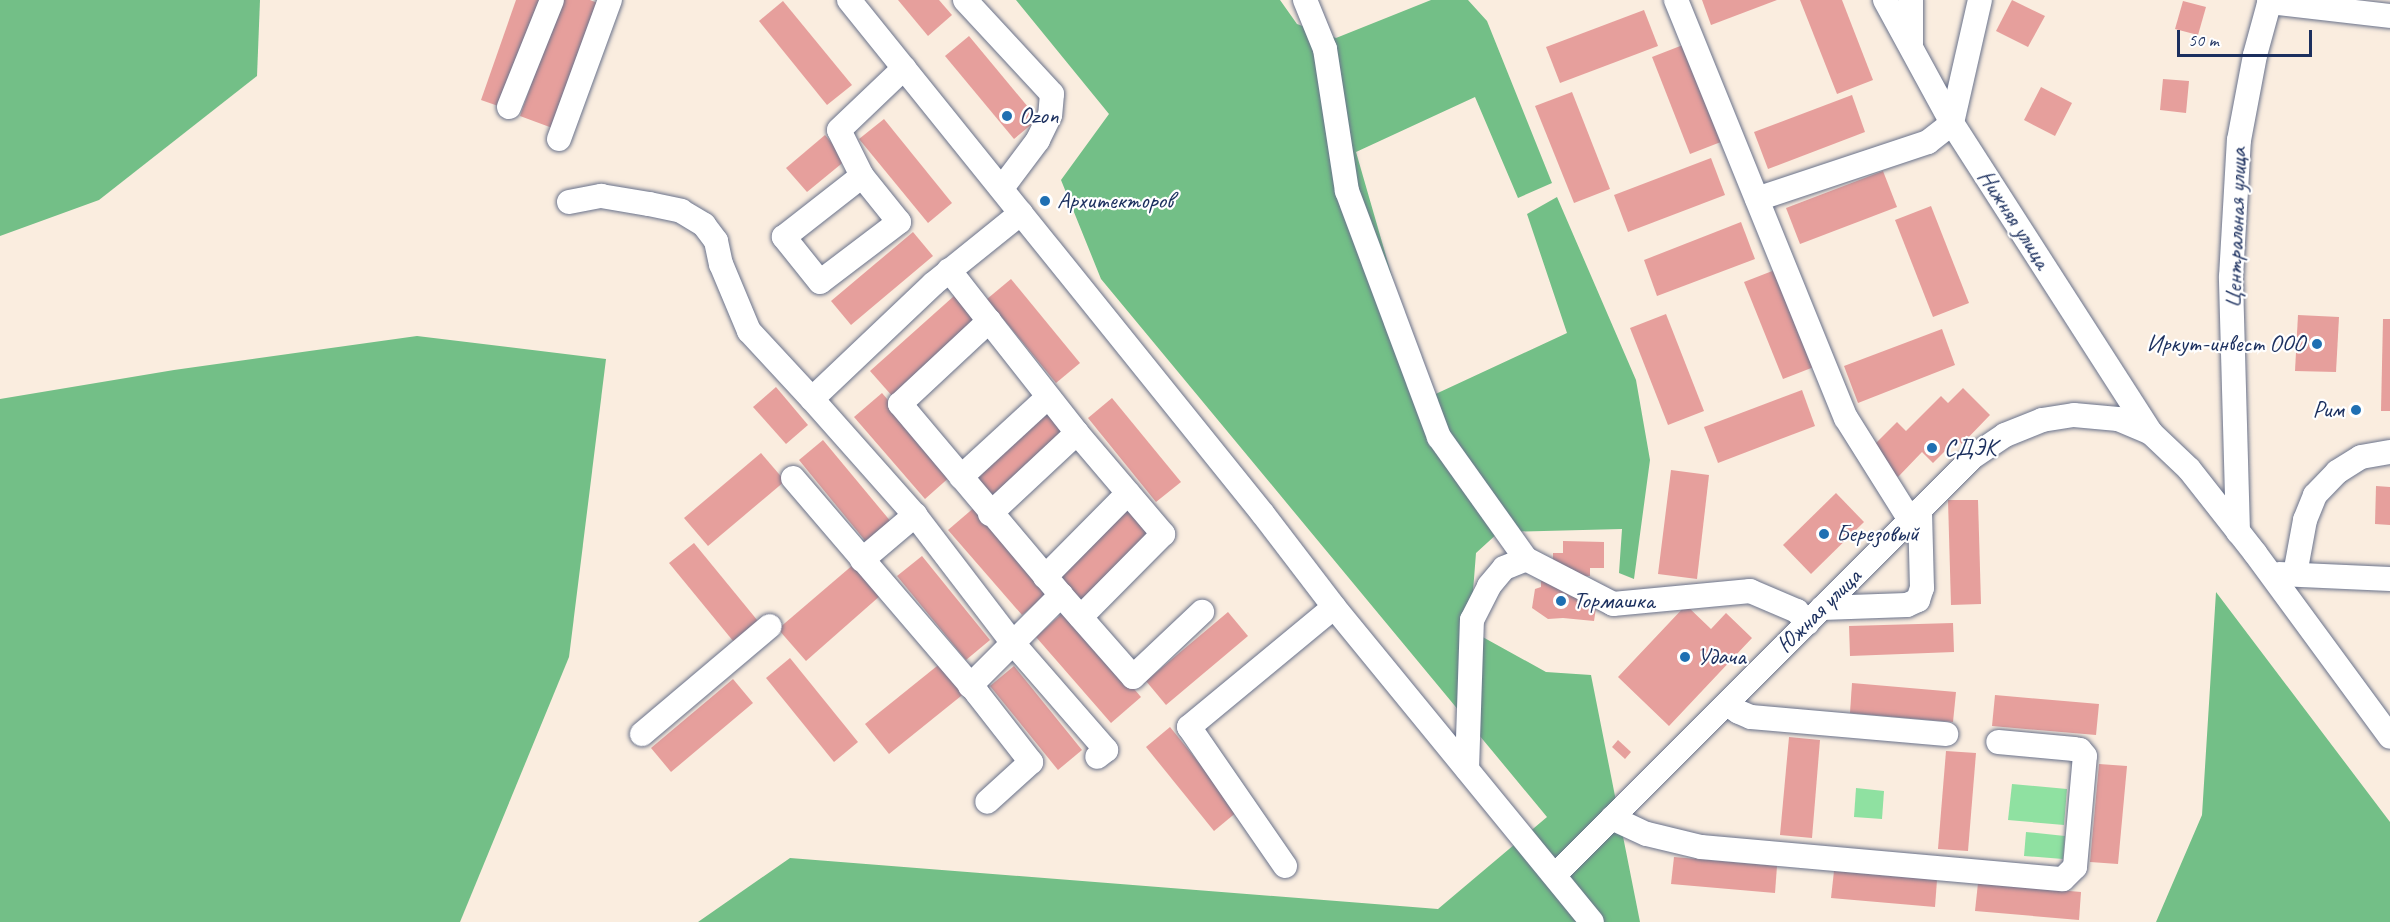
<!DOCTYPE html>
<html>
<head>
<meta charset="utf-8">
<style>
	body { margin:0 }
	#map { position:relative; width:2390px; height:922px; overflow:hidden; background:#faeddf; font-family:Caveat,sans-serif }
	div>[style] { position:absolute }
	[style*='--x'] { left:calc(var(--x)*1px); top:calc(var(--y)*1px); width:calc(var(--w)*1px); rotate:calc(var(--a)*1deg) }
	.green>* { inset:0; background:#8fe1a1 }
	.forest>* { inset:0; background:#73bf87 }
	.building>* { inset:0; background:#e69f9c }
	.roads { filter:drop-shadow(0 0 2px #69728b) drop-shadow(0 0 2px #69728b) }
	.minor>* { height:24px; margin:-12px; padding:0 12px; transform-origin:12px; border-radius:12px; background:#fff }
	.dots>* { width:16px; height:16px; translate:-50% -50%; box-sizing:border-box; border:3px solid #fff; border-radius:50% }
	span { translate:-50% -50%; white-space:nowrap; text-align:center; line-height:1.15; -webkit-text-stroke:4.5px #fff; paint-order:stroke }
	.poi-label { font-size:24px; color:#1b2f5e }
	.left { translate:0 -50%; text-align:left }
	.right { translate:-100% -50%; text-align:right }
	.street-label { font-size:24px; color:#1b2f5e }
	.scale { position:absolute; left:2177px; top:30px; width:135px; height:27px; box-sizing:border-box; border:3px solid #1b2f5e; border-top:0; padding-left:8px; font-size:18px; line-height:21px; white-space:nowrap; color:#1b2f5e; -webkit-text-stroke:4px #fff; paint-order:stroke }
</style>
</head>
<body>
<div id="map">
	<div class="green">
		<div style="clip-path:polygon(2012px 784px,2067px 789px,2064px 825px,2008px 820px)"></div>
		<div style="clip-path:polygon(1856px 788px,1884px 791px,1882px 819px,1854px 817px)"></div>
		<div style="clip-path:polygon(2026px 832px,2065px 836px,2063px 859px,2024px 856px)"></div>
	</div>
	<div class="forest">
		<div style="clip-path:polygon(0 0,260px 0,257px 76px,99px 200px,0 236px)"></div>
		<div style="clip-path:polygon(1016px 0,1280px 0,1297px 24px,1336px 38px,1431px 0,1468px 0,1487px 21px,1552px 183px,1518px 198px,1475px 97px,1356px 152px,1427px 398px,1567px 333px,1527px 214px,1557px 197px,1636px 380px,1650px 460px,1634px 579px,1619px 573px,1622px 529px,1499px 532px,1476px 553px,1470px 630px,1546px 672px,1591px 675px,1640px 922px,698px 922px,790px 858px,1438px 909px,1547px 817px,1101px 279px,1061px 180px,1109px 114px)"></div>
		<div style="clip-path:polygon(417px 336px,606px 359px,569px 657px,460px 922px,0 922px,0 399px,174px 370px)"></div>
		<div style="clip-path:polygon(2216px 592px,2390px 822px,2390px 922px,2156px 922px,2202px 815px)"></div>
	</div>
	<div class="building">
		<div style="clip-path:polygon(516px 0,541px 0,504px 108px,481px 100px)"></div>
		<div style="clip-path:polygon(561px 0,590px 0,600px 4px,555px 129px,520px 116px)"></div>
		<div style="clip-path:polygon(898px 0,939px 0,952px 15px,928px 36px)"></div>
		<div style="clip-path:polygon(1702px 0,1777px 0,1711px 25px)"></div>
		<div style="clip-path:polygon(1800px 0,1842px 0,1873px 80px,1837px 94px)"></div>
		<div style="clip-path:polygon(2012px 0,2045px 16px,2028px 47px,1996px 31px)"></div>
		<div style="clip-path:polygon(783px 1px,852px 85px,827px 105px,759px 21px)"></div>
		<div style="clip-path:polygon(2183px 1px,2206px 7px,2198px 35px,2175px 29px)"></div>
		<div style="clip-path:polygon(1644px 10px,1658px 46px,1560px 83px,1546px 47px)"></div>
		<div style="clip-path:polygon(969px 36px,1038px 119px,1014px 139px,945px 56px)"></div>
		<div style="clip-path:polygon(1688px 43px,1726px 140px,1690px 154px,1652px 57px)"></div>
		<div style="clip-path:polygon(2163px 79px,2189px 81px,2186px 113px,2160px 110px)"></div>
		<div style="clip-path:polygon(2041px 87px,2072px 103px,2055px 136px,2024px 120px)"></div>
		<div style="clip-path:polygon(1572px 92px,1610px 189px,1574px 203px,1535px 106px)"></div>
		<div style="clip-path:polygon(1852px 95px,1865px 132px,1768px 169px,1754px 132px)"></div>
		<div style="clip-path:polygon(884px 119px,952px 203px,928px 223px,859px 139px)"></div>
		<div style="clip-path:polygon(825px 135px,846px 160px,807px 192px,786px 168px)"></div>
		<div style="clip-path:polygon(1711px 158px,1725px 195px,1628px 232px,1614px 195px)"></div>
		<div style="clip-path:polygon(1883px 171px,1897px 207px,1800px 244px,1786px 208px)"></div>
		<div style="clip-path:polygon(1931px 206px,1969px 303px,1933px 317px,1895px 220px)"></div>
		<div style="clip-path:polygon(1741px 222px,1755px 259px,1657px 296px,1644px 260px)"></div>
		<div style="clip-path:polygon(913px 232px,933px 256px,851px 325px,831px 301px)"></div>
		<div style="clip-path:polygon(1780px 268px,1819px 365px,1783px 379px,1744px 282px)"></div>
		<div style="clip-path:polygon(1011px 279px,1080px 363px,1056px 383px,987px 299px)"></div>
		<div style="clip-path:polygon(954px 296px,977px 322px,893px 397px,870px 371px)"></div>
		<div style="clip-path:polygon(1666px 314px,1704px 411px,1668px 425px,1630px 328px)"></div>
		<div style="clip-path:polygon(2298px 315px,2339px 317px,2336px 372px,2295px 371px)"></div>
		<div style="clip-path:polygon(2383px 319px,2390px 319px,2390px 411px,2381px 411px)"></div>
		<div style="clip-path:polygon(1942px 329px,1955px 365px,1858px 403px,1844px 366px)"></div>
		<div style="clip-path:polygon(776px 387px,808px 425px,786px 444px,753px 407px)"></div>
		<div style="clip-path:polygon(1963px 388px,1990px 415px,1962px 444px,1957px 439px,1933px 463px,1922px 452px,1898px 477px,1869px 450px,1897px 422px,1906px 431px,1941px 396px,1948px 403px)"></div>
		<div style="clip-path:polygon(1802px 390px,1815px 426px,1718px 463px,1704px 427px)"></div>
		<div style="clip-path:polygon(882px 393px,952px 475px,925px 499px,854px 417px)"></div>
		<div style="clip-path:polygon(1112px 398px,1181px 482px,1156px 502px,1088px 418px)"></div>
		<div style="clip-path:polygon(1048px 410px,1068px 433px,989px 502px,969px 480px)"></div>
		<div style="clip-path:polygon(823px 440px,892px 523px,867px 543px,799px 460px)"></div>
		<div style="clip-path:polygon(761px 453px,785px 481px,708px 546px,684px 518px)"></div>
		<div style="clip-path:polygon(1671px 470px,1709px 475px,1697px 579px,1658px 574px)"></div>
		<div style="clip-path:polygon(2376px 486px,2390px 487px,2390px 525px,2375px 524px)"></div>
		<div style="clip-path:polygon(1836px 493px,1864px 522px,1811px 574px,1783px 545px)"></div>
		<div style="clip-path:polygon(1948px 500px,1978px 500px,1981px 604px,1951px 605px)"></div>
		<div style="clip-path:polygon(976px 506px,1050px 592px,1022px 615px,948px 530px)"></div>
		<div style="clip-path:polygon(1127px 506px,1152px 532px,1078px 603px,1054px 577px)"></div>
		<div style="clip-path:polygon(1563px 541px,1604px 542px,1604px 568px,1590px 568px,1590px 576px,1572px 576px,1553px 566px,1553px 553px,1563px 553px)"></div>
		<div style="clip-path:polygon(694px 543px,762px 626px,738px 647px,669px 563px)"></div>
		<div style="clip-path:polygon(922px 556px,990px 640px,966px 660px,897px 576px)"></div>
		<div style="clip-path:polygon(854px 564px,881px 595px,806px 661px,778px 629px)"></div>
		<div style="clip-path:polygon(1541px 581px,1564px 584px,1563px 590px,1570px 596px,1597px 602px,1594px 621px,1563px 618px,1548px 619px,1532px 608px,1535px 589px,1541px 587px)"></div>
		<div style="clip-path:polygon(1686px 605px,1711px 629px,1726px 613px,1752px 638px,1669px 726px,1618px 677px)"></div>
		<div style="clip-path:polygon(1066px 610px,1141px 697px,1111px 723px,1036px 637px)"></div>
		<div style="clip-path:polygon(1228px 612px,1248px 636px,1166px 705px,1146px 681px)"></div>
		<div style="clip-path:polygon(1953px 623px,1954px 652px,1850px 656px,1849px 626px)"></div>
		<div style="clip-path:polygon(790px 658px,858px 742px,834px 762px,766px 678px)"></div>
		<div style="clip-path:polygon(942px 662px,966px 692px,889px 754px,865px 724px)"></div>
		<div style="clip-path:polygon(1014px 666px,1082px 750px,1058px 770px,990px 686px)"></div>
		<div style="clip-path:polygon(733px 679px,753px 703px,671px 772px,651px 748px)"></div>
		<div style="clip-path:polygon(1852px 683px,1956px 692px,1953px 722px,1850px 713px)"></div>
		<div style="clip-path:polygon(1995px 695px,2099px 704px,2096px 735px,1992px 726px)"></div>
		<div style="clip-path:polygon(1170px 727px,1238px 811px,1214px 831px,1146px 747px)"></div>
		<div style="clip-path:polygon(1789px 737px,1820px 740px,1812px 838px,1780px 835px)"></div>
		<div style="clip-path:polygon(1618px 740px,1631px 752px,1625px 759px,1612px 747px)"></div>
		<div style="clip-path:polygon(1946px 751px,1976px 753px,1968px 851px,1938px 849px)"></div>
		<div style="clip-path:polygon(2099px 764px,2127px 766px,2118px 864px,2090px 862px)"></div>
		<div style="clip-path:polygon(1674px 857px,1777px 866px,1775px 893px,1671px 884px)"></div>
		<div style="clip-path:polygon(1834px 871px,1937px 880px,1935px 907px,1831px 898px)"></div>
		<div style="clip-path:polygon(1978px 883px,2081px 892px,2079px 920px,1975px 911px)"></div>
	</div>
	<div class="roads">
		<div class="minor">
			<div style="--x:849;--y:0;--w:660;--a:51.15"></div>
			<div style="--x:1263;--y:514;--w:117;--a:52.6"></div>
			<div style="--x:1334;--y:607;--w:407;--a:50.7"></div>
			<div style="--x:965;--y:0;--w:128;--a:47.2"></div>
			<div style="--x:1052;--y:94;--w:21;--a:95"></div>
			<div style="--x:1050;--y:115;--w:28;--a:116"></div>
			<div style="--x:1038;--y:140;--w:60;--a:126.9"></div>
			<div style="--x:1305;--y:0;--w:53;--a:67.8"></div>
			<div style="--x:1325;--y:49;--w:144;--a:81.2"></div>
			<div style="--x:1347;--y:191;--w:263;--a:69.5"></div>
			<div style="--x:1439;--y:437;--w:150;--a:54.5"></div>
			<div style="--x:1526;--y:559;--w:98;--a:27.3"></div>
			<div style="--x:1613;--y:604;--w:138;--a:-5.4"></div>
			<div style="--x:1750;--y:591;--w:51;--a:23.1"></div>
			<div style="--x:1797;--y:611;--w:16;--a:50"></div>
			<div style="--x:1676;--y:0;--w:451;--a:67.9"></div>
			<div style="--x:1846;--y:418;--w:120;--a:57.9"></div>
			<div style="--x:1885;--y:0;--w:140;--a:61.4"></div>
			<div style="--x:1952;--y:123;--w:368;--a:57.3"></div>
			<div style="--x:2151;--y:433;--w:52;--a:43.5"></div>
			<div style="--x:2189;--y:469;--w:107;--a:51.8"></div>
			<div style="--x:2255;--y:553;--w:228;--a:53.7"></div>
			<div style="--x:1911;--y:0;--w:44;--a:90"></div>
			<div style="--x:2269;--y:2;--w:122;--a:6.6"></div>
			<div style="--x:509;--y:107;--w:115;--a:-68.1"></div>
			<div style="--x:559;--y:139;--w:148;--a:-69.9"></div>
			<div style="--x:862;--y:176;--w:59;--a:51.2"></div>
			<div style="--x:899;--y:222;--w:99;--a:142.8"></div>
			<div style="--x:820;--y:282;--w:58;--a:-128.7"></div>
			<div style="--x:784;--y:237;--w:99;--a:-38"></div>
			<div style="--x:862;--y:176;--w:51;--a:-116.6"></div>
			<div style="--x:839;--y:130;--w:90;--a:-43.6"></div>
			<div style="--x:1757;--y:199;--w:180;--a:-18.4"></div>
			<div style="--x:1928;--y:142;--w:31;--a:-38"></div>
			<div style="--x:1952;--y:123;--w:126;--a:-77.2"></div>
			<div style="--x:569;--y:202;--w:33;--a:-11"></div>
			<div style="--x:601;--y:196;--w:49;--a:9.5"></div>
			<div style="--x:649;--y:204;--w:33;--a:12"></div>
			<div style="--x:681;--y:211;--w:27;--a:31"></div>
			<div style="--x:704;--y:225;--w:20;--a:53"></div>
			<div style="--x:716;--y:241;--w:24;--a:78"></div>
			<div style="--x:721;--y:264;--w:73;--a:67.3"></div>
			<div style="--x:749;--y:331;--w:93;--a:47.2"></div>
			<div style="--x:812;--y:399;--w:167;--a:-43.5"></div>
			<div style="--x:933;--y:284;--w:113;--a:-38.9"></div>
			<div style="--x:949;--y:270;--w:65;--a:51.9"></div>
			<div style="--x:812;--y:399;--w:155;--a:48.4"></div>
			<div style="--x:915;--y:515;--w:161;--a:52.6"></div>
			<div style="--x:1013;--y:643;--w:142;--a:49"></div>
			<div style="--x:1106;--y:750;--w:11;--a:142"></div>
			<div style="--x:961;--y:477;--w:118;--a:-42.6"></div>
			<div style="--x:793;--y:478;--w:283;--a:49.4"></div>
			<div style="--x:977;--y:693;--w:88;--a:52"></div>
			<div style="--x:1031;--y:762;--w:59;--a:137.7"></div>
			<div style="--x:990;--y:514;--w:119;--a:-43"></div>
			<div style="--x:2238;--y:532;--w:255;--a:-91.6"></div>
			<div style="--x:2231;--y:277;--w:137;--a:-86.7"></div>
			<div style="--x:2239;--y:140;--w:86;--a:-79.3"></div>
			<div style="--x:2255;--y:55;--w:57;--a:-74.7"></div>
			<div style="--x:862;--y:560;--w:70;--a:-40.3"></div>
			<div style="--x:2279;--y:574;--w:111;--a:2.6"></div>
			<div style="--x:2295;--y:574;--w:55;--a:-79.5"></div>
			<div style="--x:2305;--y:520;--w:27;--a:-68"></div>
			<div style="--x:2315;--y:495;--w:32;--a:-46"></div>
			<div style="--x:2337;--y:472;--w:28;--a:-32"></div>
			<div style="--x:2361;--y:457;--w:29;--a:-10"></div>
			<div style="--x:1045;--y:577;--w:118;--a:-45.3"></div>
			<div style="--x:1061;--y:595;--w:250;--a:-130.1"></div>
			<div style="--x:900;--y:404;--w:122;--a:-43"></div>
			<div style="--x:989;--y:321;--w:142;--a:51.8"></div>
			<div style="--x:1077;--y:433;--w:133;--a:49.6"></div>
			<div style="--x:1163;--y:534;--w:117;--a:134.7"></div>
			<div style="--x:1822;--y:608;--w:85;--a:-2"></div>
			<div style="--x:1907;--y:605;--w:12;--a:-24"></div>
			<div style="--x:1918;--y:600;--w:13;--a:-72"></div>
			<div style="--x:1922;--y:588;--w:78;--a:-91.5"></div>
			<div style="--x:970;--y:686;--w:129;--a:-45"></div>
			<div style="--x:1061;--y:595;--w:109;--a:48.7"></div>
			<div style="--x:1133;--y:677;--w:95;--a:-43.3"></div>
			<div style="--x:1727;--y:704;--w:14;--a:34"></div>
			<div style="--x:1739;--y:712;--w:13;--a:23"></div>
			<div style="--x:1751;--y:717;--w:196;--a:5"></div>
			<div style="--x:642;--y:734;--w:167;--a:-40.2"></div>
			<div style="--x:1467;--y:769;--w:149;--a:-88.1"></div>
			<div style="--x:1472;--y:620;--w:38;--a:-63"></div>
			<div style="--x:1489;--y:586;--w:23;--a:-50"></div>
			<div style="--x:1504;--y:568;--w:24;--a:-22"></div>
			<div style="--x:1612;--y:818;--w:38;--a:25"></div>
			<div style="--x:1647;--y:834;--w:56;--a:13.5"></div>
			<div style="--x:1701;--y:847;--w:363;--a:5.1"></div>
			<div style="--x:2063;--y:879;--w:17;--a:-45"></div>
			<div style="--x:2075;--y:867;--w:111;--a:-84.9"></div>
			<div style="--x:2085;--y:756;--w:8;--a:-130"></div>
			<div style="--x:2080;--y:750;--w:6;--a:-171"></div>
			<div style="--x:2074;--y:749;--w:76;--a:-174.7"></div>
			<div style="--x:1285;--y:866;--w:169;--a:-124.6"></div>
			<div style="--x:1189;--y:727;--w:188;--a:-39.6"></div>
			<div style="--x:1556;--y:874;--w:591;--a:-45"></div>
			<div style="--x:1974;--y:456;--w:37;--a:-34"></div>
			<div style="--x:2005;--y:435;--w:40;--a:-22"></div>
			<div style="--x:2042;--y:420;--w:32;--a:-9"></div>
			<div style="--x:2074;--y:415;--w:44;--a:5.2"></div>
			<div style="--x:2118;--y:419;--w:36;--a:23"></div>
		</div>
	</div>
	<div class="dots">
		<div style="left:1007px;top:116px;background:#1f6fb2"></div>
		<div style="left:1045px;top:201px;background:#1f6fb2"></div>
		<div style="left:2317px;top:344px;background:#1f6fb2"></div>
		<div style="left:2356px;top:410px;background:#1f6fb2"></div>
		<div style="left:1932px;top:448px;background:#1f6fb2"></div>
		<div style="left:1824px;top:534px;background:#1f6fb2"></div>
		<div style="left:1561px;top:601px;background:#1f6fb2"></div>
		<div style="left:1685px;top:657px;background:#1f6fb2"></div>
	</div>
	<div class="poi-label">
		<span class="left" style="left:1019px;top:116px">Ozon</span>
		<span class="left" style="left:1057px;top:201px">Архитекторов</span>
		<span class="right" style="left:2305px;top:344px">Иркут-инвест ООО</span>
		<span class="right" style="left:2344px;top:410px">Рим</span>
		<span class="left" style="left:1944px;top:448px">СДЭК</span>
		<span class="left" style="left:1836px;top:534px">Березовый</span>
		<span class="left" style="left:1573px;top:601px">Тормашка</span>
		<span class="left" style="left:1697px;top:657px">Удача</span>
	</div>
	<div class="street-label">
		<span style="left:2014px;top:219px;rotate:57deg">Нижняя улица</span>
		<span style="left:2236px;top:228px;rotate:-88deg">Центральная улица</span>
		<span style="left:1819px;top:611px;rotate:-45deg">Южная улица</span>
	</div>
	<div class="scale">50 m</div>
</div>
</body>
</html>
